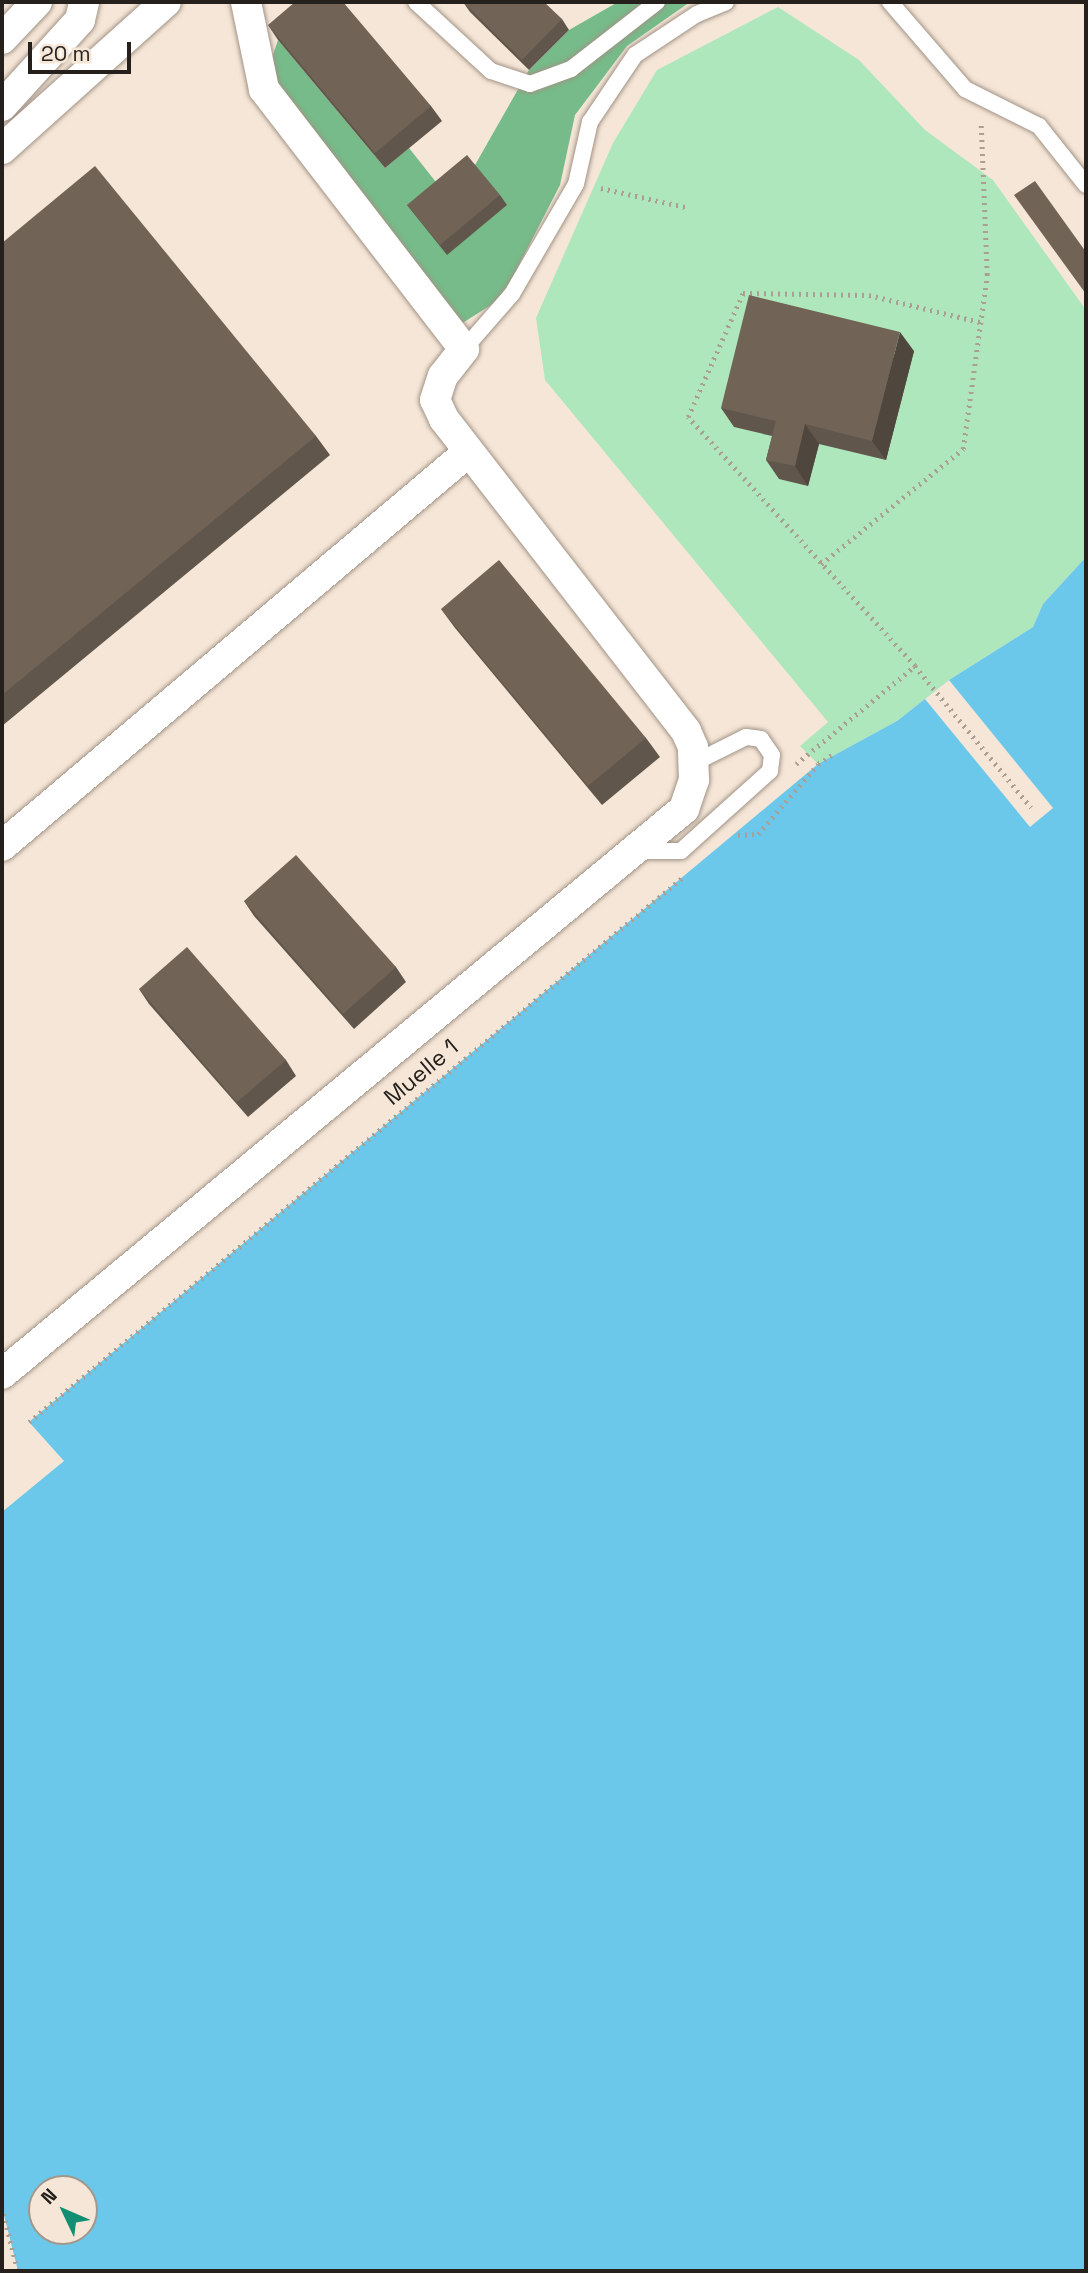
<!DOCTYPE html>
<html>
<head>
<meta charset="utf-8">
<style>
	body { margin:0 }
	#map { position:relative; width:1088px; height:2273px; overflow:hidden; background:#f5e6d7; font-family:"Space Grotesk",sans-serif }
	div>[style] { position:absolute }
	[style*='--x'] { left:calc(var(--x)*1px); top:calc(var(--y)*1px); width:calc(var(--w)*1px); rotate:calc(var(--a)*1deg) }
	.green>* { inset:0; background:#afe7bd }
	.forest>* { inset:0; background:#76bb89 }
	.water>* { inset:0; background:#6cc8ea }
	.pier>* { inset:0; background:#f5e6d7 }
	.path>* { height:4.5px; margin-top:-2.25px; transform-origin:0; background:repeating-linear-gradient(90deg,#ab9f94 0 2px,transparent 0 7px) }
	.roads { filter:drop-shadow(0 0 2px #a19386) drop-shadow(0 0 2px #a19386) }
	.lane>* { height:16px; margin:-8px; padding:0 8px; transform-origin:8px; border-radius:8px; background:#fff }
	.street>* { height:30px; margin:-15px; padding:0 15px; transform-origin:15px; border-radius:15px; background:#fff }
	.wall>* { inset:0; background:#61564b }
	.shaded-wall>* { inset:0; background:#4f463d }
	.building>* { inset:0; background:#716457 }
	span { translate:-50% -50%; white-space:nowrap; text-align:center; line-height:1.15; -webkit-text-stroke:7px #f5e6d7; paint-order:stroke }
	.street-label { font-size:23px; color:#25201b }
	.frame { position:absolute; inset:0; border:4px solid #25201b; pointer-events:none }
	.north { position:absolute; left:28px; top:2175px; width:70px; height:70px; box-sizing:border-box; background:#f5e6d7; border:2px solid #a2978c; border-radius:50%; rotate:314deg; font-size:19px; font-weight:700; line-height:28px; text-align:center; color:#25201b }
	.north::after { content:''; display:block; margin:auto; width:24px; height:32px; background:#128e72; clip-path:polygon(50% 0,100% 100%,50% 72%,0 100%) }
	.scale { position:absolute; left:28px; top:42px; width:103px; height:32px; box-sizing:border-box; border:4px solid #25201b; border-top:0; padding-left:9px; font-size:21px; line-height:24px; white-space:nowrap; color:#25201b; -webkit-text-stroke:5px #f5e6d7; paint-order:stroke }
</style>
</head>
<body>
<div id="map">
	<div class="green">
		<div style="clip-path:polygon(778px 7px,859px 60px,925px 130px,993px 180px,1086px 310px,1086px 557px,1043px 604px,1033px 627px,949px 680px,897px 721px,818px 764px,800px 746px,828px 722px,545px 380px,536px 318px,613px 143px,657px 70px)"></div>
	</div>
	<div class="forest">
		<div style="clip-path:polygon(618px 2px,690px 2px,627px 46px,575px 115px,560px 185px,502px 298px,453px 329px,259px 96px,278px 40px,385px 168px,409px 148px,443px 191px,475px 165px,529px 70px,569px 30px)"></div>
	</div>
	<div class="water">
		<div style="clip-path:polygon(evenodd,1086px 557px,1086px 2271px,18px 2271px,2px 2207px,2px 1512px,64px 1461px,29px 1422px,818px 764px,897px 721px,949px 680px,1033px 627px,1043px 604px,1086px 557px,42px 2189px,84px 2189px,84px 2231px,42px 2231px,42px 2189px)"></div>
	</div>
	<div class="pier">
		<div style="clip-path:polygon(949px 680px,1053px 808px,1030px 827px,925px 699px)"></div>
	</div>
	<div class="path">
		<div style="--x:601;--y:188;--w:90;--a:12.8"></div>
		<div style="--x:821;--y:564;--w:183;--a:-39"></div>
		<div style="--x:963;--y:449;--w:176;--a:-82.1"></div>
		<div style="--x:987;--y:275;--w:150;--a:-92.3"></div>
		<div style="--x:915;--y:666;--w:183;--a:50.6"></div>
		<div style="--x:796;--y:764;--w:154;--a:-39.5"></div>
		<div style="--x:915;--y:666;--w:337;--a:-132.4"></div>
		<div style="--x:688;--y:417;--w:136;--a:-66.1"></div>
		<div style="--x:743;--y:293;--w:126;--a:0.9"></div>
		<div style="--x:869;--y:295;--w:114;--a:13.7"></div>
		<div style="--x:738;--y:835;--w:20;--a:-3"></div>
		<div style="--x:758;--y:834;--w:92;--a:-49.4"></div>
		<div style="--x:818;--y:764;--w:17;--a:-33"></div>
		<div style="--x:29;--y:1422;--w:850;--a:-39.8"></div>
		<div style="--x:2;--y:2207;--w:66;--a:76"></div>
	</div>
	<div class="roads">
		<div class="lane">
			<div style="--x:416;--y:2;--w:102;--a:42.6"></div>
			<div style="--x:491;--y:71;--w:41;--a:18.4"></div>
			<div style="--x:530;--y:84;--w:44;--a:-20.1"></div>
			<div style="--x:571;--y:69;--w:109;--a:-37.9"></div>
			<div style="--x:890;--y:2;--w:115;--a:49.2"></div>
			<div style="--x:965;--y:89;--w:83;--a:26.6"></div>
			<div style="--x:1039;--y:126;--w:75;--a:51.5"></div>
			<div style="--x:464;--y:349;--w:73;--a:-48.9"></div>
			<div style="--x:512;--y:294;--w:127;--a:-59.8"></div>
			<div style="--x:576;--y:184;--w:64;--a:-77.3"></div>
			<div style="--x:590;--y:122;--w:81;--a:-56.1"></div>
			<div style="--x:635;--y:55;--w:74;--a:-33.5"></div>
			<div style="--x:697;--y:14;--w:31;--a:-22"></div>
			<div style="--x:636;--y:851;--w:45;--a:0"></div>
			<div style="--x:681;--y:851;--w:120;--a:-42"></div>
			<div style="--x:770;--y:771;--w:16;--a:-83"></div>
			<div style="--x:772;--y:755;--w:19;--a:-125"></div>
			<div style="--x:761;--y:739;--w:15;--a:-172"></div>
			<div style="--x:746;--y:737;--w:58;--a:153.4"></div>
		</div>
		<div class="street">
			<div style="--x:2;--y:39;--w:51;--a:-46.6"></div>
			<div style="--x:2;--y:106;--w:116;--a:-47.8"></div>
			<div style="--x:80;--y:20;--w:18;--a:-77"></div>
			<div style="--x:2;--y:149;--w:220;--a:-41.9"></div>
			<div style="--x:2;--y:846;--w:609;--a:-40.2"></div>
			<div style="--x:2;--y:1374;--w:886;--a:-39.64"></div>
			<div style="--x:684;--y:809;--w:31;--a:-71"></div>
			<div style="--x:694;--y:780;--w:33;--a:-92"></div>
			<div style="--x:693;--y:747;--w:17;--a:-114"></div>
			<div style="--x:686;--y:731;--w:395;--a:-127.8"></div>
			<div style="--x:444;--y:419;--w:21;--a:-115"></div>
			<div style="--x:435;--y:400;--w:25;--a:-72"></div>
			<div style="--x:443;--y:376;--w:34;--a:-52"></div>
			<div style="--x:464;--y:349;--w:328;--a:-127.6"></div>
			<div style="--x:264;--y:89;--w:89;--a:-101.7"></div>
		</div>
	</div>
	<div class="wall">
		<div style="clip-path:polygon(463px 2px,562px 19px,569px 30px,529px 70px,470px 12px)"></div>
		<div style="clip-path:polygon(268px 25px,431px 106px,442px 121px,385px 168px,278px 40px)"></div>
		<div style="clip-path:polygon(500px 195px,507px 205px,447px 255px,407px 205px)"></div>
		<div style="clip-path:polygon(2px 243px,316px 436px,330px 455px,2px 726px)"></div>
		<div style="clip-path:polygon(914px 351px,886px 460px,819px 444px,808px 486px,779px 479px,766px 460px,772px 436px,734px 427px,721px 408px)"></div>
		<div style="clip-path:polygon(441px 609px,646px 738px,660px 757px,602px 805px,455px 628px)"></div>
		<div style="clip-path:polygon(244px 901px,396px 967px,406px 982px,354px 1029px,254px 916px)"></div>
		<div style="clip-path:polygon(139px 989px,286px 1060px,296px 1076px,248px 1117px,149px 1004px)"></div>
	</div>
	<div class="shaded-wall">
		<div style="clip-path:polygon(900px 332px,914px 351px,886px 460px,872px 441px)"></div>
		<div style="clip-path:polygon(805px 424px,819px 444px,808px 486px,795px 466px)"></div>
	</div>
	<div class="building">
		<div style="clip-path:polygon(295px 2px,343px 2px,431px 106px,375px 153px,268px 25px)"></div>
		<div style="clip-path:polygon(463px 2px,544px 2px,562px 19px,522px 60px)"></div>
		<div style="clip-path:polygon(467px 155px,500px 195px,440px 245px,407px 205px)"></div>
		<div style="clip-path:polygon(95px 166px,316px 436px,2px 695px,2px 243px)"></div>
		<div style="clip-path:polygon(1035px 181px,1086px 252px,1086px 294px,1014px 195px)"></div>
		<div style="clip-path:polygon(749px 295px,900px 332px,872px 441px,805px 424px,795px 466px,766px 460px,776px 421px,721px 408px)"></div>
		<div style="clip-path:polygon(499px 560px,646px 738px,588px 786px,441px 609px)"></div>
		<div style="clip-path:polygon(296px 855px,396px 967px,343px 1014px,244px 901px)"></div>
		<div style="clip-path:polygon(187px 947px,286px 1060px,237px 1102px,139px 989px)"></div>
	</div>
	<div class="street-label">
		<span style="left:421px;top:1072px;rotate:-40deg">Muelle 1</span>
	</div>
	<div class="frame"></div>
	<div class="north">N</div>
	<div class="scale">20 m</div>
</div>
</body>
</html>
